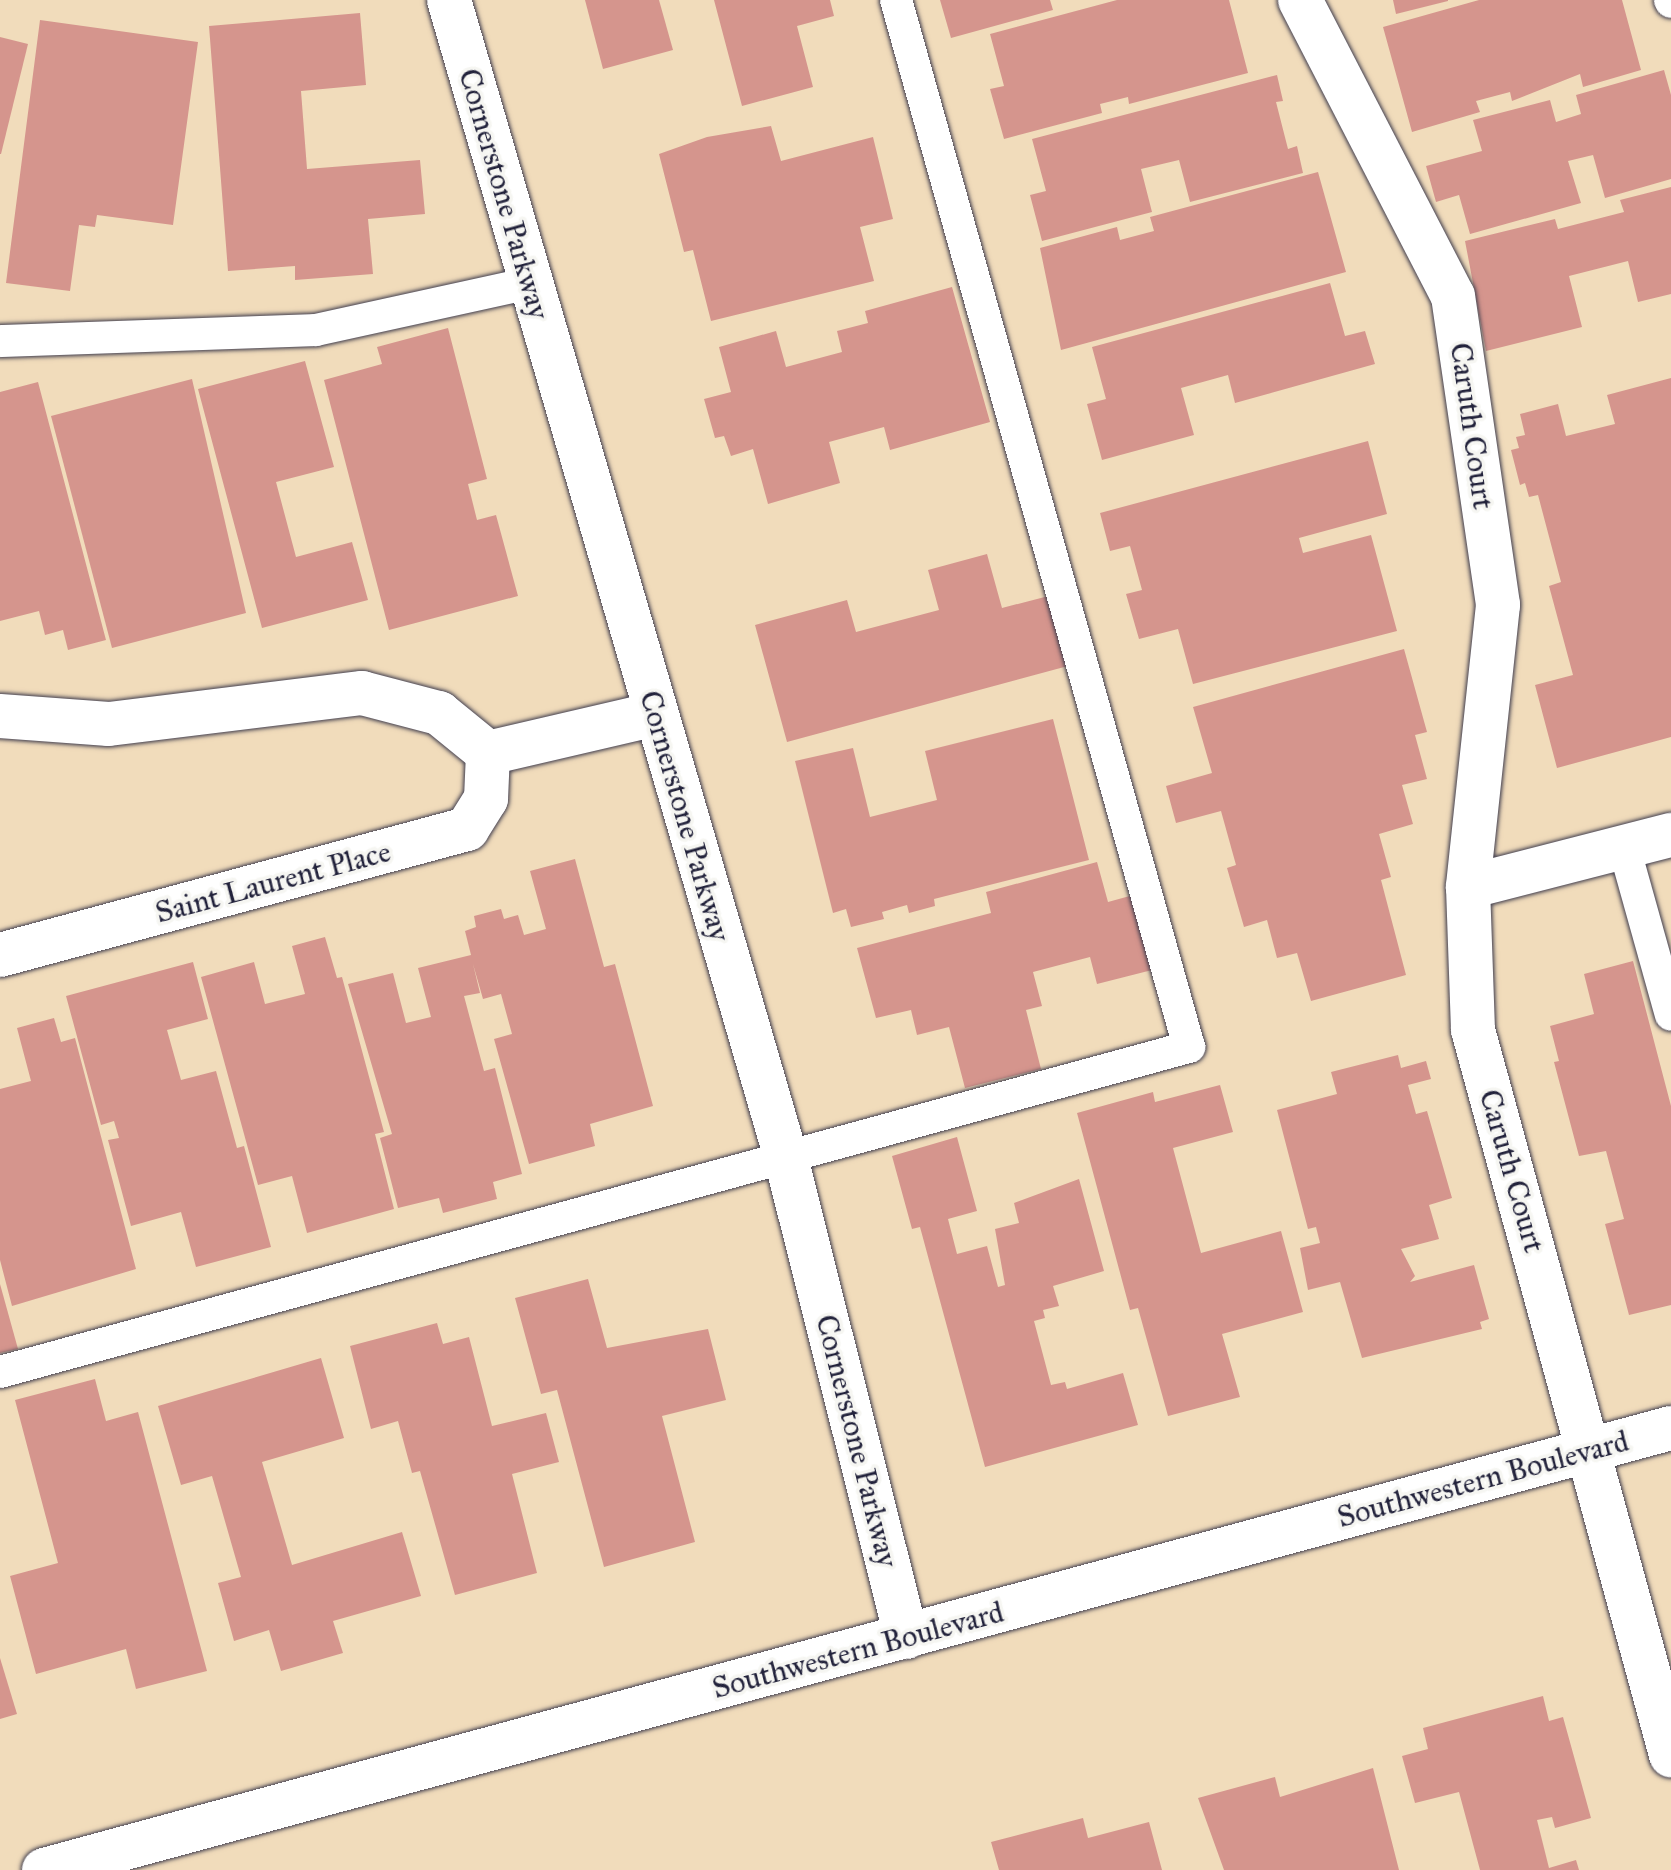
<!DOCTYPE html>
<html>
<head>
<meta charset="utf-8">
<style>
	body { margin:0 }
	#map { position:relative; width:1671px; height:1870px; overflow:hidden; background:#f1dcbb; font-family:"IM FELL Great Primer",serif }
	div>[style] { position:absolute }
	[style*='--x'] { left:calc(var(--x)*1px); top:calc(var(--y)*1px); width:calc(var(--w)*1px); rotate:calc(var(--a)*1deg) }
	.building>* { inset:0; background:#d5958d }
	.roads { filter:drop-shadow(0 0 2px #413e4e) drop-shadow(0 0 2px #413e4e) }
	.service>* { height:32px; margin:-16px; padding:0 16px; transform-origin:16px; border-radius:16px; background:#fff }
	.minor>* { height:44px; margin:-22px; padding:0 22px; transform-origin:22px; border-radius:22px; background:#fff }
	.tertiary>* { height:44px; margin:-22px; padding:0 22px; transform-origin:22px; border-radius:22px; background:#fff }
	span { translate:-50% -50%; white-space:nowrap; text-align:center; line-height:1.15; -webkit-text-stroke:7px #f6f6f2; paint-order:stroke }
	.street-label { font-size:30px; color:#22223b }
</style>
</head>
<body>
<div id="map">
	<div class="building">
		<div style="clip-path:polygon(585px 0,659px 0,673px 50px,603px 69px)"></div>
		<div style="clip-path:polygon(714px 0,830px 0,834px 16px,797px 26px,813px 87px,742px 106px)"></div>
		<div style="clip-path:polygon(940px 0,1050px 0,1053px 10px,951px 38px)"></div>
		<div style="clip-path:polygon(1117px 0,1229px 0,1248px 73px,1129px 104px,1128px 97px,1100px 104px,1102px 113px,1004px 139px,990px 89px,1004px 86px,990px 34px)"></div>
		<div style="clip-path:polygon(1393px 0,1448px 0,1448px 1px,1396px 14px)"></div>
		<div style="clip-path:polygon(1479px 0,1622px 0,1641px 70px,1583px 87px,1580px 74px,1512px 101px,1510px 92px,1476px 101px,1480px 112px,1412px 132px,1383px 27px)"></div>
		<div style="clip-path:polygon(360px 13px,366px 85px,301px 91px,307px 169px,420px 160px,425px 214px,368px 219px,373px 274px,295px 280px,295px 266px,228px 271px,209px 26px)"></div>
		<div style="clip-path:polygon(40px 20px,198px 42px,173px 225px,97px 215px,95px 227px,79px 225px,70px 291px,6px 283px)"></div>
		<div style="clip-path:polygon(0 37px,28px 44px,1px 154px,0 154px)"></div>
		<div style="clip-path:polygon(1664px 70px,1671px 95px,1671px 179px,1605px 198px,1593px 155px,1568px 161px,1581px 203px,1470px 234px,1459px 195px,1436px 202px,1426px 166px,1482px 151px,1473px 120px,1550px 100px,1556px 122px,1581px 114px,1576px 95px)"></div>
		<div style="clip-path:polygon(1277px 75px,1283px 101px,1276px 102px,1288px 149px,1297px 146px,1303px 173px,1190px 202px,1179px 160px,1141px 169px,1152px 212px,1042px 241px,1030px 195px,1046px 191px,1032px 139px)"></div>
		<div style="clip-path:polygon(771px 126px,781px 161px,873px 137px,893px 219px,860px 227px,874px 281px,711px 321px,693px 250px,684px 252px,659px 154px,707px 137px)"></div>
		<div style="clip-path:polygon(1318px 172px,1346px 272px,1061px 350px,1040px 248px,1117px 227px,1120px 240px,1154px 231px,1150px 217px)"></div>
		<div style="clip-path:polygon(1671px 187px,1671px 294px,1638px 302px,1628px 261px,1569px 276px,1582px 327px,1486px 351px,1465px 241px,1555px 219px,1558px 229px,1624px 212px,1620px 200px)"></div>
		<div style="clip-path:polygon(1330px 283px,1345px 336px,1365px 331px,1375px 364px,1235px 403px,1228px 375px,1181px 388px,1194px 435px,1102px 460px,1087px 404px,1106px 399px,1092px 347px)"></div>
		<div style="clip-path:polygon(952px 287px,990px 422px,890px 450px,884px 427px,829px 442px,840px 483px,768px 504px,753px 449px,731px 456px,724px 436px,715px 438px,704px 399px,731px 392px,719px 347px,776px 331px,786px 367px,842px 352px,837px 331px,868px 323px,865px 311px)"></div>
		<div style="clip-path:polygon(448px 328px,487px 479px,468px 484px,477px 520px,496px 515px,518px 596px,389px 630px,324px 380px,382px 364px,377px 347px)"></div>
		<div style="clip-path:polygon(305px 361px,334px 467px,276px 482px,296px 557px,352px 542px,368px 600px,262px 628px,198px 389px)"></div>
		<div style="clip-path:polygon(1671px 378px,1671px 737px,1557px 768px,1535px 685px,1573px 675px,1549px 586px,1561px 582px,1538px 495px,1529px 497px,1525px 483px,1520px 485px,1511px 450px,1519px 448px,1516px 437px,1525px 435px,1520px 414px,1558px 404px,1566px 436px,1615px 424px,1607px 395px)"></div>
		<div style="clip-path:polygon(192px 379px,246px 613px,112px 648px,51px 416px)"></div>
		<div style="clip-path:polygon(38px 382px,106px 640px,68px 650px,63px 630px,45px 635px,39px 611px,0 621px,0 392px)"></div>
		<div style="clip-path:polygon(1368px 441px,1387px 514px,1299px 538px,1303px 553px,1371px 535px,1397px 631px,1193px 684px,1178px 629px,1139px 639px,1126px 594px,1142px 590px,1130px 546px,1110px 551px,1100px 513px)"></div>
		<div style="clip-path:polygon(987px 554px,1002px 608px,1060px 593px,1079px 663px,787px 742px,755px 625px,847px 600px,856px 632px,939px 610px,928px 570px)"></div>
		<div style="clip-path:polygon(1404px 649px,1427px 732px,1415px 735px,1427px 779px,1402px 785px,1413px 824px,1379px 834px,1391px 877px,1381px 880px,1406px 975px,1311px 1001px,1297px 953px,1277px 958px,1267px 920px,1244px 927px,1227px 868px,1236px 865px,1221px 811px,1176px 823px,1166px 786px,1212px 773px,1193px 707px)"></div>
		<div style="clip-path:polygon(1053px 719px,1089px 860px,934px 899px,935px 906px,909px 913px,907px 905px,882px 912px,884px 919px,851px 927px,846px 909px,833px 913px,795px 761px,853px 748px,870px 817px,937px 800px,925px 751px)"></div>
		<div style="clip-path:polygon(575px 859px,604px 967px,615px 964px,653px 1106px,590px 1124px,595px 1146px,529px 1164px,494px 1039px,512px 1034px,501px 994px,483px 999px,473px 964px,480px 993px,464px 996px,484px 1071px,495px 1068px,522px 1174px,493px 1182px,497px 1199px,443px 1213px,439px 1198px,398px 1208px,380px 1138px,392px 1134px,348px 984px,393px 973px,406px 1023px,431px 1017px,418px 968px,471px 955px,465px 931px,476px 927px,474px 916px,501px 909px,504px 919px,518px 915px,524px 935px,546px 929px,530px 871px)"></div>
		<div style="clip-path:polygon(1097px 862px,1108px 902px,1137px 894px,1156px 969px,1097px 984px,1090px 957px,1033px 972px,1042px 1006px,1026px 1010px,1041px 1069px,965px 1088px,949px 1027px,917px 1035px,911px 1010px,876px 1018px,857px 948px,991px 913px,986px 892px)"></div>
		<div style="clip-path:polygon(325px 937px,337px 978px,342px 977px,384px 1132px,375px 1134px,394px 1209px,307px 1233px,292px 1176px,258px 1185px,201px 977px,254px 962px,265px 1004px,305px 994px,292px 946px)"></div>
		<div style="clip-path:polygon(1633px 961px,1671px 1106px,1671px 1305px,1629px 1315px,1605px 1224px,1624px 1219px,1606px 1151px,1579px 1156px,1554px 1062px,1559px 1061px,1550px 1026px,1594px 1014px,1584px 974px)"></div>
		<div style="clip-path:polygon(193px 962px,208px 1019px,167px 1030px,181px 1080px,216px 1071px,237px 1148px,244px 1146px,271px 1247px,196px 1267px,181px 1212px,131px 1226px,108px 1140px,119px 1138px,114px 1121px,101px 1125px,66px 996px)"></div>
		<div style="clip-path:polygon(54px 1018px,61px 1042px,75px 1038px,136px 1269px,12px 1306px,0 1260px,0 1089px,31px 1081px,17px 1028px)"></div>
		<div style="clip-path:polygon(1398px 1055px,1401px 1068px,1426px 1061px,1431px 1079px,1408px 1085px,1416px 1114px,1427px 1111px,1452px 1198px,1429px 1205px,1439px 1239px,1401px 1249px,1415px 1276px,1410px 1282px,1474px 1265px,1489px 1319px,1480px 1322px,1482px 1329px,1362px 1358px,1340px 1282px,1308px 1290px,1300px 1248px,1320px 1243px,1316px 1227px,1308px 1229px,1277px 1110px,1337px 1094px,1331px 1072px)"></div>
		<div style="clip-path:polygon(1220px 1085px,1233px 1132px,1173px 1148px,1201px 1253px,1281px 1231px,1303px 1312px,1222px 1334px,1240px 1397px,1168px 1416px,1138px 1308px,1130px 1310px,1077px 1113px,1153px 1092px,1155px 1102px)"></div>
		<div style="clip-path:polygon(957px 1137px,977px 1211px,948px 1219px,957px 1254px,987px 1246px,998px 1287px,1005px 1285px,995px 1229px,1019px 1223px,1014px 1203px,1079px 1179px,1104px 1271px,1053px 1286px,1059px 1306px,1043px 1310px,1045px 1318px,1034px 1321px,1051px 1385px,1065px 1382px,1067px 1389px,1123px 1373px,1138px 1425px,985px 1467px,920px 1227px,912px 1229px,892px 1156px)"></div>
		<div style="clip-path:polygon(588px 1279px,607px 1348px,708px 1329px,726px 1400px,662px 1416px,695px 1542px,604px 1567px,557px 1390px,541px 1394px,515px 1298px)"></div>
		<div style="clip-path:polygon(0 1284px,18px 1349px,0 1353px)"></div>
		<div style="clip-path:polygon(437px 1323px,443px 1344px,469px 1337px,492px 1426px,546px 1413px,559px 1462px,512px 1474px,537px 1573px,455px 1595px,420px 1471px,412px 1473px,398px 1421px,371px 1429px,350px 1346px)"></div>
		<div style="clip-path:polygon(321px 1358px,344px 1438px,262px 1462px,292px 1565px,402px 1532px,421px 1596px,333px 1621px,343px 1653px,281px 1671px,269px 1630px,234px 1641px,218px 1583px,241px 1577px,212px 1476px,181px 1485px,158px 1406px)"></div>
		<div style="clip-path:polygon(95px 1379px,106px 1421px,138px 1412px,207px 1671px,136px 1689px,126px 1649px,36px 1674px,10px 1576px,58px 1563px,15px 1400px)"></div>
		<div style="clip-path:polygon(0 1658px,17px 1714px,0 1719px)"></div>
		<div style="clip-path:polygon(1543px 1696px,1549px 1721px,1563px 1717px,1591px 1818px,1555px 1828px,1552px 1817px,1537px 1820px,1549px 1868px,1576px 1860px,1579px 1870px,1480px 1870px,1459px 1792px,1415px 1803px,1402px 1756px,1428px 1749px,1423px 1728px)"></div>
		<div style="clip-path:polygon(1373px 1768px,1399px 1870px,1224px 1870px,1198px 1798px,1275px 1777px,1280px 1797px)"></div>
		<div style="clip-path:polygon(1083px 1818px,1088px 1838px,1149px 1822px,1162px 1870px,999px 1870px,991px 1842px)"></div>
	</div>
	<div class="roads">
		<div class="service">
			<div style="--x:1670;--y:0;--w:2;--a:63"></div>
			<div style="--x:0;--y:341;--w:316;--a:-2"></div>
			<div style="--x:316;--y:330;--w:218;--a:-12.4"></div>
			<div style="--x:1624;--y:847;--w:174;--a:74.4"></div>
			<div style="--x:0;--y:1372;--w:1233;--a:-15.29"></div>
			<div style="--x:1189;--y:1047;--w:1087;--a:-105.63"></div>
		</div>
		<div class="minor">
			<div style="--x:449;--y:0;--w:1202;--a:73.77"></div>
			<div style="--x:785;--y:1154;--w:498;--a:75.9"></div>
			<div style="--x:1300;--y:0;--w:333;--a:62.7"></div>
			<div style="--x:1453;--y:296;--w:312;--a:81.7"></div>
			<div style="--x:1498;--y:605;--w:284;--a:96.1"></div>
			<div style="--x:1468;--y:887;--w:143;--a:88"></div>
			<div style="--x:1473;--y:1030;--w:752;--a:74.72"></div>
			<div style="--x:0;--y:716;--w:109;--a:4.2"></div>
			<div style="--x:109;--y:724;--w:255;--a:-7"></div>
			<div style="--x:362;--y:693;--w:80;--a:14.6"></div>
			<div style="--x:439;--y:713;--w:63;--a:39.2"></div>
			<div style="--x:488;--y:753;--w:171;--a:-13.1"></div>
			<div style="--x:1468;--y:887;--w:210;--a:-14.4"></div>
			<div style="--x:0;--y:955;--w:484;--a:-15.1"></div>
			<div style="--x:467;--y:829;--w:36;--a:-58"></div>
			<div style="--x:486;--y:799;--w:46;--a:-87.5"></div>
		</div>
		<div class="tertiary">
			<div style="--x:44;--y:1870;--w:1686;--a:-15.2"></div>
		</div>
	</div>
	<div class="street-label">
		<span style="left:504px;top:194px;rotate:74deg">Cornerstone Parkway</span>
		<span style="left:1472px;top:426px;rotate:82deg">Caruth Court</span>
		<span style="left:685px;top:816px;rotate:74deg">Cornerstone Parkway</span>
		<span style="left:273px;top:882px;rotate:-15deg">Saint Laurent Place</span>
		<span style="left:1512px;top:1171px;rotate:74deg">Caruth Court</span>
		<span style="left:857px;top:1441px;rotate:76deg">Cornerstone Parkway</span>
		<span style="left:1483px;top:1479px;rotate:-15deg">Southwestern Boulevard</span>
		<span style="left:858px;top:1650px;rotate:-15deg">Southwestern Boulevard</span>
	</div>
</div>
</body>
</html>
